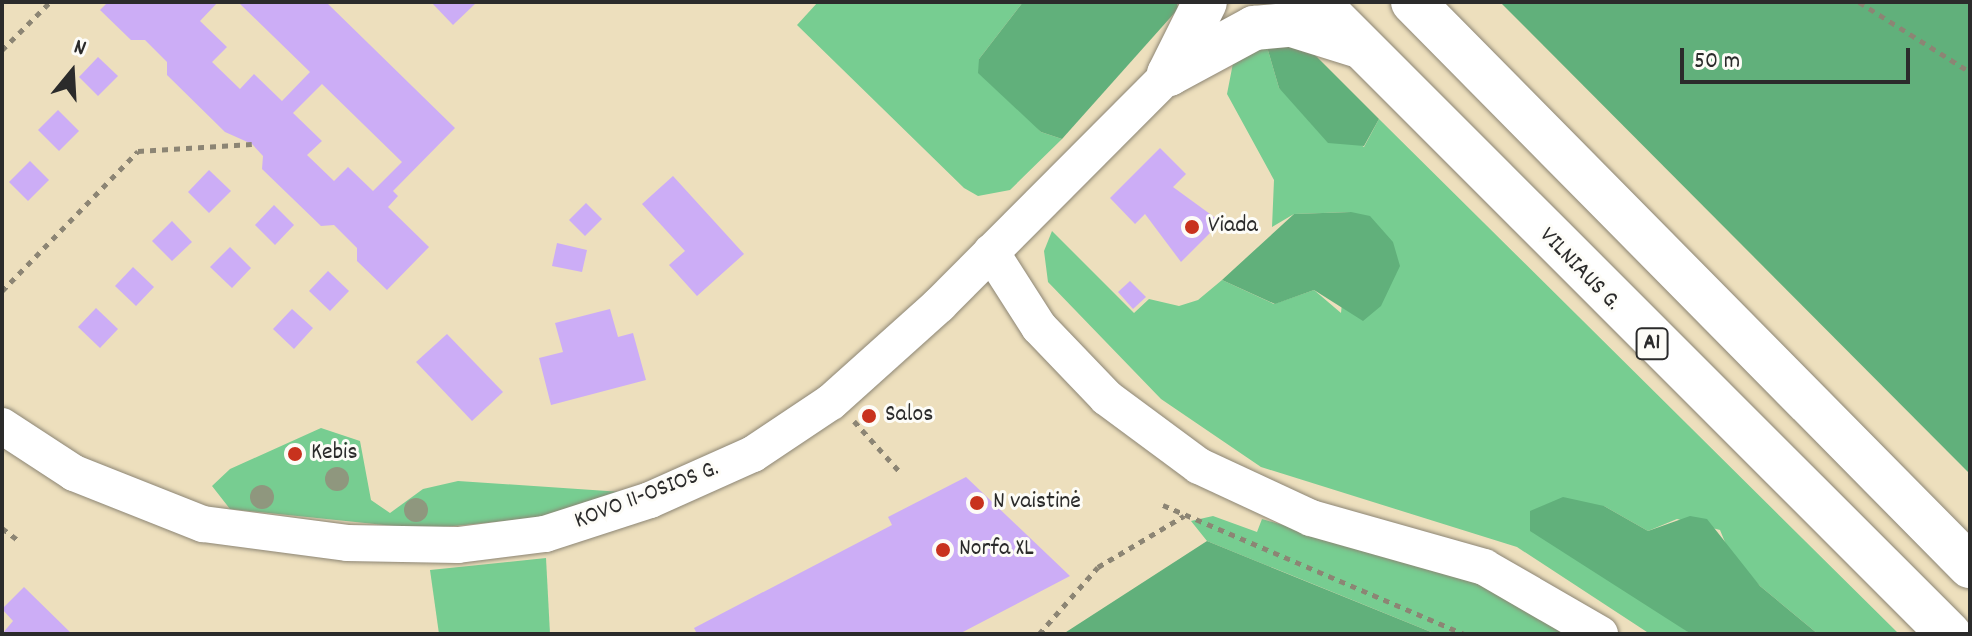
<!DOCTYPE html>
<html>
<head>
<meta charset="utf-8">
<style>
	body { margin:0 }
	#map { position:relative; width:1972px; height:636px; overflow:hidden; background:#eddfbd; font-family:Dekko,sans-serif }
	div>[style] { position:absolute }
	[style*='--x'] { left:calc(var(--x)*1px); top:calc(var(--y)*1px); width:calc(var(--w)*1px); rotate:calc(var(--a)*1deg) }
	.green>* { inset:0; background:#77cd91 }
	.forest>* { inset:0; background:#61b07b }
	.building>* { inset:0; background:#ccadf6 }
	.path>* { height:5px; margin-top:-2.5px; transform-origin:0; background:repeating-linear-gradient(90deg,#8c8574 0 6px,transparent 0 12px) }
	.roads { filter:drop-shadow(0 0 2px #8c8574) drop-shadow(0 0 2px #8c8574) }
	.minor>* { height:36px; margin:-18px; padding:0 18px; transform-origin:18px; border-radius:18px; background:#fff }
	.trunk>* { height:44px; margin:-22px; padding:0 22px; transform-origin:22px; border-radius:22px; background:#fff }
	.trees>* { width:24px; height:24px; margin:-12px; border-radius:50%; background:#8f977e }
	.dots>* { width:22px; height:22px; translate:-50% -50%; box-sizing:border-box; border:4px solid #fdfcf7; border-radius:50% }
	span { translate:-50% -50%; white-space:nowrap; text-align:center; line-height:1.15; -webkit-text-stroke:6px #fdfcf7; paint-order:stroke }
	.shield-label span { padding:2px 6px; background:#fdfcf7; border:2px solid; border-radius:6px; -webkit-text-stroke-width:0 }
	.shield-label { font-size:22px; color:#2b2b2b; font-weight:700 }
	.poi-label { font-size:24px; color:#2b2b2b }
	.left { translate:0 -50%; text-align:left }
	.street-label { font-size:24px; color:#2b2b2b }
	.frame { position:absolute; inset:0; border:4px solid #2b2b2b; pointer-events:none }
	.north { position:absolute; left:32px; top:32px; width:80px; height:80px; -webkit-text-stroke:6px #fdfcf7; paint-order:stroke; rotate:18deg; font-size:22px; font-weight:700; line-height:32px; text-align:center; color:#2b2b2b }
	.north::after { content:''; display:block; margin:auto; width:28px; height:36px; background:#2b2b2b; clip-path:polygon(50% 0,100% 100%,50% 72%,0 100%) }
	.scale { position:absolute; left:1680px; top:48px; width:230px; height:36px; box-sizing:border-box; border:4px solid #2b2b2b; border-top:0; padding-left:10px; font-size:24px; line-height:28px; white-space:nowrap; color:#2b2b2b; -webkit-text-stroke:6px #fdfcf7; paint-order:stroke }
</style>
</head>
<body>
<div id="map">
	<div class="green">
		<div style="clip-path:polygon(818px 2px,1023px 2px,979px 59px,1041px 132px,1062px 139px,1010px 190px,978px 196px,964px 188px,797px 25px)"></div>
		<div style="clip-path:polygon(1265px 40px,1279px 88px,1364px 147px,1379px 119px,1899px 634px,1818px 634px,1760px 586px,1729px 552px,1720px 530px,1677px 519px,1648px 531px,1604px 506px,1630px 589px,1691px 634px,1650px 634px,1517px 547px,1261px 467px,1161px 399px,1048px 282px,1044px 251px,1052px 231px,1134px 313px,1149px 299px,1179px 306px,1198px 300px,1222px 280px,1274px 304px,1314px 290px,1341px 313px,1351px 212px,1294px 214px,1272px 227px,1274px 180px,1227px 94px,1234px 58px)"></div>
		<div style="clip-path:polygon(321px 428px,360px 441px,371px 500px,390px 513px,423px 489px,458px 481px,622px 492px,546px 517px,423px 529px,230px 509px,212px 486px,230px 469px)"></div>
		<div style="clip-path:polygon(1213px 516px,1257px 532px,1262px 519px,1476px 582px,1567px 634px,1436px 634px,1207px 541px,1191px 521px)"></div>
		<div style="clip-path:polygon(546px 558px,550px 634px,439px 634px,430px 570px)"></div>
	</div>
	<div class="forest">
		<div style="clip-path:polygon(1023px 2px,1177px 2px,1178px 9px,1062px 139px,1041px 132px,978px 73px,979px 59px)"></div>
		<div style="clip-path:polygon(1500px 2px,1970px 2px,1970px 474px)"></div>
		<div style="clip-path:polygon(1265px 40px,1309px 49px,1379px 119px,1364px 146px,1328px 143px,1279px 88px)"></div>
		<div style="clip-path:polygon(1351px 212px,1370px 216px,1393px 242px,1400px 266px,1381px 306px,1363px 321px,1314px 290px,1275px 304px,1222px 280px,1294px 214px)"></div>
		<div style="clip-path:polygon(1563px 497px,1604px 506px,1648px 531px,1690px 516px,1707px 519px,1760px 586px,1818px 634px,1691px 634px,1530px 531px,1530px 511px)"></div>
		<div style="clip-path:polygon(1207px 541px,1310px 583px,1436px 634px,1063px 634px)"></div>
	</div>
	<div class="building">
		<div style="clip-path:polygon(evenodd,108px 2px,218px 2px,200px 21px,227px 47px,212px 62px,240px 89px,254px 74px,282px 101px,310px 72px,238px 2px,326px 2px,455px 128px,393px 191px,398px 196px,388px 207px,429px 247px,387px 290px,357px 261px,357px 248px,334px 225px,321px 226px,262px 169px,263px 156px,252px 144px,225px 132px,167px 75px,167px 62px,145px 40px,131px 40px,100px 10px,108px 2px,322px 84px,402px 162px,373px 191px,348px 167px,334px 181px,307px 155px,322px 141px,293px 113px,322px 84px)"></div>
		<div style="clip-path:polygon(431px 2px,477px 2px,453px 25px)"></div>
		<div style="clip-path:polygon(98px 57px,118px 76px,98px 96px,79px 77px)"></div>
		<div style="clip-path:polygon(58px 110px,79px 131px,59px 151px,38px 130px)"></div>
		<div style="clip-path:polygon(1160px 148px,1186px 174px,1173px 187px,1221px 222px,1181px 262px,1145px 214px,1135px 224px,1110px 198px)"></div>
		<div style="clip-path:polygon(30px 161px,49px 180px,28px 201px,9px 182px)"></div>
		<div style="clip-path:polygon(209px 170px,231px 191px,209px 213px,188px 192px)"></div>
		<div style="clip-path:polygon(673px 176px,744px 254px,697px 296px,669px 265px,685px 251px,642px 204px)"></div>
		<div style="clip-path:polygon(586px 203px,602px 219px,585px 236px,569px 220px)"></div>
		<div style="clip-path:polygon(274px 205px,294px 225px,275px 245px,255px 225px)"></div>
		<div style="clip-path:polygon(172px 221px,192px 242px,172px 261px,152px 241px)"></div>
		<div style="clip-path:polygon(557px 243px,587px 250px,582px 272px,552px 266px)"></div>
		<div style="clip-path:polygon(230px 247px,251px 268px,232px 288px,210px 267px)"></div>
		<div style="clip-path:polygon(133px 267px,154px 287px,136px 306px,115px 286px)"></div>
		<div style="clip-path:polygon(328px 271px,349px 291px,330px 311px,309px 291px)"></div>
		<div style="clip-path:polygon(1130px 281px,1146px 297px,1133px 309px,1118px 292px)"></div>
		<div style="clip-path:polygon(96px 308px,118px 329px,100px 348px,78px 327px)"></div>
		<div style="clip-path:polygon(292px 309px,313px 328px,294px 349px,273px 329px)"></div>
		<div style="clip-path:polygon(610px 309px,618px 337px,633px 333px,646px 380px,551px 405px,539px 358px,563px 352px,555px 323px)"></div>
		<div style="clip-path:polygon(447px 334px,503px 392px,472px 421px,416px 362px)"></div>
		<div style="clip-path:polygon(296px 443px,304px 460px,293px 465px,285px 448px)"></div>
		<div style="clip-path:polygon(966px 477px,1070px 576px,959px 634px,697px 634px,694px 628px,892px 525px,888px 517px)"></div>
		<div style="clip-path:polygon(24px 587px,72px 634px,2px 634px,13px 621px,2px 609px)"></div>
	</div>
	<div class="path">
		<div style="--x:1859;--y:2;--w:131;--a:32.2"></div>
		<div style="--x:2;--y:50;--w:68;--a:-45"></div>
		<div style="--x:2;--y:291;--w:195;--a:-45.8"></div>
		<div style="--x:138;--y:151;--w:114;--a:-3.5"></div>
		<div style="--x:854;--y:421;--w:67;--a:48"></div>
		<div style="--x:1163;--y:505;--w:327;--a:23.2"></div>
		<div style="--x:2;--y:528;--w:21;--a:37"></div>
		<div style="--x:1039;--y:634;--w:89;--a:-48.6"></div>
		<div style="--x:1098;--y:567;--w:100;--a:-30.7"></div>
	</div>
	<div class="roads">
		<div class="minor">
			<div style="--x:991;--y:252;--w:89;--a:57.4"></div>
			<div style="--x:1039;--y:327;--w:98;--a:46.2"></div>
			<div style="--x:1107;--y:398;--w:114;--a:36.5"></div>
			<div style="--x:1199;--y:466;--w:123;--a:24.9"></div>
			<div style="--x:1311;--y:518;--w:180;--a:15.8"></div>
			<div style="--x:1484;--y:567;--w:134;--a:30"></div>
			<div style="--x:2;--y:426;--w:86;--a:33.1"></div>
			<div style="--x:74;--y:473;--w:139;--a:21.6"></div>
			<div style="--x:203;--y:524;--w:145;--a:7.5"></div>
			<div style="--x:347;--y:543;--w:111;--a:1"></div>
			<div style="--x:458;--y:545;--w:88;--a:-7.2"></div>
			<div style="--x:545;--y:534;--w:110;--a:-17.9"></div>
			<div style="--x:650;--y:500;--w:113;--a:-24.1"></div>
			<div style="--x:753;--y:454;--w:94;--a:-33.7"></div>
			<div style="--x:831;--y:402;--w:145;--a:-41.9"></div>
			<div style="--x:939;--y:305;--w:326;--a:-45.1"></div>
		</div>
		<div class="trunk">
			<div style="--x:1317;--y:2;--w:894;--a:45"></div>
			<div style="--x:1413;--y:2;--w:793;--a:45.36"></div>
			<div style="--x:1169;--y:74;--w:97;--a:-28.4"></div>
			<div style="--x:1254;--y:28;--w:38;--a:-5"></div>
			<div style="--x:1292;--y:25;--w:67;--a:17.4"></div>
			<div style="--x:1169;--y:74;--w:80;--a:-63.4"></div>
		</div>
	</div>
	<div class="trees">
		<div style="left:337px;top:479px"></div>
		<div style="left:262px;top:497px"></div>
		<div style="left:416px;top:510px"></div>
	</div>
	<div class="dots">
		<div style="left:1192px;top:227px;background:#c8321e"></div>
		<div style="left:869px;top:416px;background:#c8321e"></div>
		<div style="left:295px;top:454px;background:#c8321e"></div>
		<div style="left:977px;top:503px;background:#c8321e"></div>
		<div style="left:943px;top:550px;background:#c8321e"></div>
	</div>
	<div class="shield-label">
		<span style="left:1652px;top:344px">A1</span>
	</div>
	<div class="poi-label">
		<span class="left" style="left:1208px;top:227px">Viada</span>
		<span class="left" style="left:885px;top:416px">Salos</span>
		<span class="left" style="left:311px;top:454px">Kebis</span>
		<span class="left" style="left:993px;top:503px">N vaistinė</span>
		<span class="left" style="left:959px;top:550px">Norfa XL</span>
	</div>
	<div class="street-label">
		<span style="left:1579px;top:270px;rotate:46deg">VILNIAUS G.</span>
		<span style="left:647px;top:496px;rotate:-21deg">KOVO 11-OSIOS G.</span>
	</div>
	<div class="frame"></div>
	<div class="north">N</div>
	<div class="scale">50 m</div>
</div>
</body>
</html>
